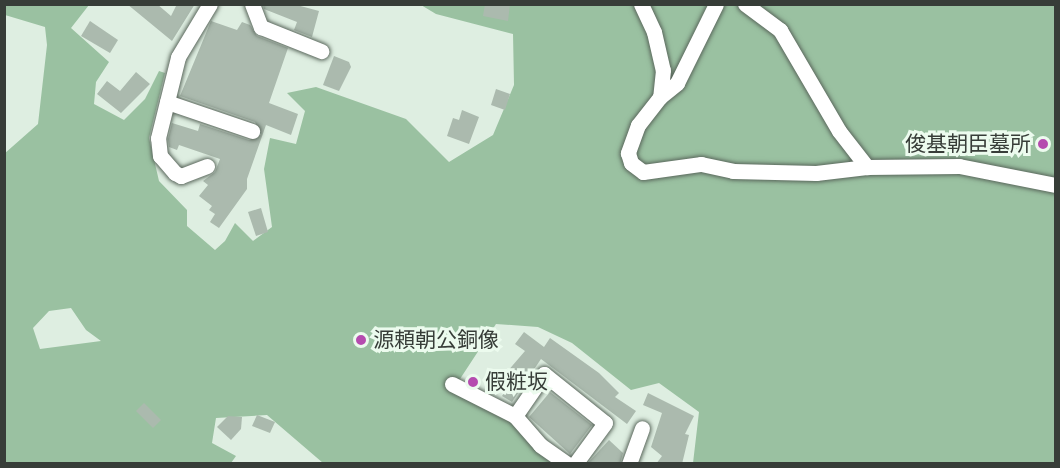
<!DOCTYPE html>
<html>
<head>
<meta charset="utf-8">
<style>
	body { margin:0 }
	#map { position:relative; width:1060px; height:468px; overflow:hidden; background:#deeee1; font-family:"Source Sans 3","Noto Sans JP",sans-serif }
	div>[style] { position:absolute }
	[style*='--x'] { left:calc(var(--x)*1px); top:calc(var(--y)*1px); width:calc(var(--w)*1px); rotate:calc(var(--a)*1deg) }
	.green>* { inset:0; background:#9ac1a1 }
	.building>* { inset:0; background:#abbaae }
	.roads { filter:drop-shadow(0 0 2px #5a675c) drop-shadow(0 0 2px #5a675c) }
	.street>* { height:15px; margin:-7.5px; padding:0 7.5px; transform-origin:7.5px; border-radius:7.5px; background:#fff }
	.dots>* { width:16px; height:16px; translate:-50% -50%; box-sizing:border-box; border:3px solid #ecfbee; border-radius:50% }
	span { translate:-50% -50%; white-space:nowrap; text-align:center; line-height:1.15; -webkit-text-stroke:6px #ecfbee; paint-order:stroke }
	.poi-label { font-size:21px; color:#373d38 }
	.right { translate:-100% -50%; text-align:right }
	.left { translate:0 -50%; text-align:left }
	.frame { position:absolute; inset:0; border:6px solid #373d38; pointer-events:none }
</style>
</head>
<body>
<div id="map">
	<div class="green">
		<div style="clip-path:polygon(evenodd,5px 5px,89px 5px,71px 28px,109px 62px,96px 82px,94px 104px,124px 120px,145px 99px,159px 71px,165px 73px,149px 138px,159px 181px,187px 210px,187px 226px,215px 250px,225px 241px,235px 223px,253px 241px,272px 227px,264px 169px,270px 138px,296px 144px,305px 111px,287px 93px,316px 87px,406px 119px,449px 162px,493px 135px,514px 85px,513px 34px,436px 14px,421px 5px,1055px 5px,1055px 463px,693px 463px,699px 412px,659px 383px,631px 390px,572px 343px,538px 327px,496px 324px,460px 379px,467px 389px,569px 463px,323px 463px,267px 415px,216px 418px,212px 443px,236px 456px,231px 463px,5px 463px,4px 154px,38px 124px,47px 45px,45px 27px,5px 15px,5px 5px,71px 308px,86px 330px,101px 341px,40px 349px,33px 328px,49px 311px,71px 308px)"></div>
	</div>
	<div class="building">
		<div style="clip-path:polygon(127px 4px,157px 4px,171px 16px,177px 4px,195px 4px,172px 41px)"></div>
		<div style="clip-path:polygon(263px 4px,293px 4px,319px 11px,312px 37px,294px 30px,297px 22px,264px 9px)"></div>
		<div style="clip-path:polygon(485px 4px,510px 4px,508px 21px,483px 16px)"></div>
		<div style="clip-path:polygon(90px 21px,118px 40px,110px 53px,81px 36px)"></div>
		<div style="clip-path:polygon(211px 21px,237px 30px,242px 22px,250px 25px,257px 36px,288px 48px,269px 103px,298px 114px,291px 135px,266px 125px,247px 179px,247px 189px,219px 228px,210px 222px,215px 214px,209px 210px,212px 206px,199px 196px,208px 185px,203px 181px,215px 172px,220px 159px,179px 145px,177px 150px,169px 147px,168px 139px,172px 123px,198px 131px,200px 124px,249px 140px,261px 135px,255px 122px,180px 96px)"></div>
		<div style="clip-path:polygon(334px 56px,349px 62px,351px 67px,339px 91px,323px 85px)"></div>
		<div style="clip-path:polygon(136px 72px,150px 84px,121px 113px,97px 94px,107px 81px,120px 91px)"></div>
		<div style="clip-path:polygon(496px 89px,510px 94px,505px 110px,491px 105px)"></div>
		<div style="clip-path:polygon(462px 110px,479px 117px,469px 144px,447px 136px,453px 118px,459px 120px)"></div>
		<div style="clip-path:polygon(261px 208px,268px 232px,256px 236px,248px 212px)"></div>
		<div style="clip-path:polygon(524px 332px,544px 347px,550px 338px,599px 373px,619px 393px,615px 397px,636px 411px,627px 424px,541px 359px,512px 402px,502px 396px,509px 386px,500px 380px,525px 351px,515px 344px)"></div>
		<div style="clip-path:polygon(550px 392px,592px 425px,570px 454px,529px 417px)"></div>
		<div style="clip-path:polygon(648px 393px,694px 416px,685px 434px,689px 435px,682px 464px,656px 464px,662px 456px,651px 447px,662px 413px,643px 405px)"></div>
		<div style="clip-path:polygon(144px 403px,161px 420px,153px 428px,136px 411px)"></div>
		<div style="clip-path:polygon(257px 415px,275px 422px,270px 433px,252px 426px)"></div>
		<div style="clip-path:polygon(228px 416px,242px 417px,241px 429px,231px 440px,217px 427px)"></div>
		<div style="clip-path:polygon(609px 440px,623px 453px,620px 464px,587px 464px)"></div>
	</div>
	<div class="roads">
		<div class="street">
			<div style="--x:252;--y:4;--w:25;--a:69"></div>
			<div style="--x:261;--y:27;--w:65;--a:21.8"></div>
			<div style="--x:641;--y:4;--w:31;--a:65"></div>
			<div style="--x:654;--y:32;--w:39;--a:77"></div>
			<div style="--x:663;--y:70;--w:27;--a:96"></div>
			<div style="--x:660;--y:97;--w:36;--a:128"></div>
			<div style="--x:638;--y:125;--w:30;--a:110"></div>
			<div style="--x:628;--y:153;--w:10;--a:73"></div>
			<div style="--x:631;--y:163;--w:15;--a:37"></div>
			<div style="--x:643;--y:172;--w:59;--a:-7.9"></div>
			<div style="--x:701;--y:164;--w:33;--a:12"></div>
			<div style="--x:733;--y:171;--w:83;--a:1.4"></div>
			<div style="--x:816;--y:173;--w:51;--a:-6.7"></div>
			<div style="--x:867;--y:167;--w:92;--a:-0.6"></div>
			<div style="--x:959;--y:166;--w:99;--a:11.1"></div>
			<div style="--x:745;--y:4;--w:44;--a:36.6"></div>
			<div style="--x:780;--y:30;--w:117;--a:59.7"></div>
			<div style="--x:839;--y:131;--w:46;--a:52.1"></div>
			<div style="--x:660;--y:97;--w:22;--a:-39"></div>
			<div style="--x:677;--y:83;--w:88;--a:-63.7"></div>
			<div style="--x:167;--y:102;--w:90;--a:18.8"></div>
			<div style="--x:207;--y:166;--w:28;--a:159"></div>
			<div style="--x:181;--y:176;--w:7;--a:-153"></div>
			<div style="--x:175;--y:173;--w:23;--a:-131"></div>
			<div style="--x:160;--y:156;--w:18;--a:-96"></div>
			<div style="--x:158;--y:138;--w:83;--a:-76.1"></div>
			<div style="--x:178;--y:57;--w:62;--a:-58.9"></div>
			<div style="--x:452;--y:384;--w:71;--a:26.9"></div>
			<div style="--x:515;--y:416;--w:38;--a:49"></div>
			<div style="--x:540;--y:445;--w:33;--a:35"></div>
			<div style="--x:515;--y:416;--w:51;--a:-55.4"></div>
			<div style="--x:544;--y:374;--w:78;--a:38.8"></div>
			<div style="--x:605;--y:423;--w:51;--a:126.2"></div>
			<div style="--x:629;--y:464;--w:38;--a:-70"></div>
		</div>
	</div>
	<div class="dots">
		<div style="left:1043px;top:144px;background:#b54caf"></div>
		<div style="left:361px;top:340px;background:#b54caf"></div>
		<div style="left:473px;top:382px;background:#b54caf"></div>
	</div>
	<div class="poi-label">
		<span class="right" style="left:1031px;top:144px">俊基朝臣墓所</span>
		<span class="left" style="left:373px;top:340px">源頼朝公銅像</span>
		<span class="left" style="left:485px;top:382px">假粧坂</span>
	</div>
	<div class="frame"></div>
</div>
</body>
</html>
